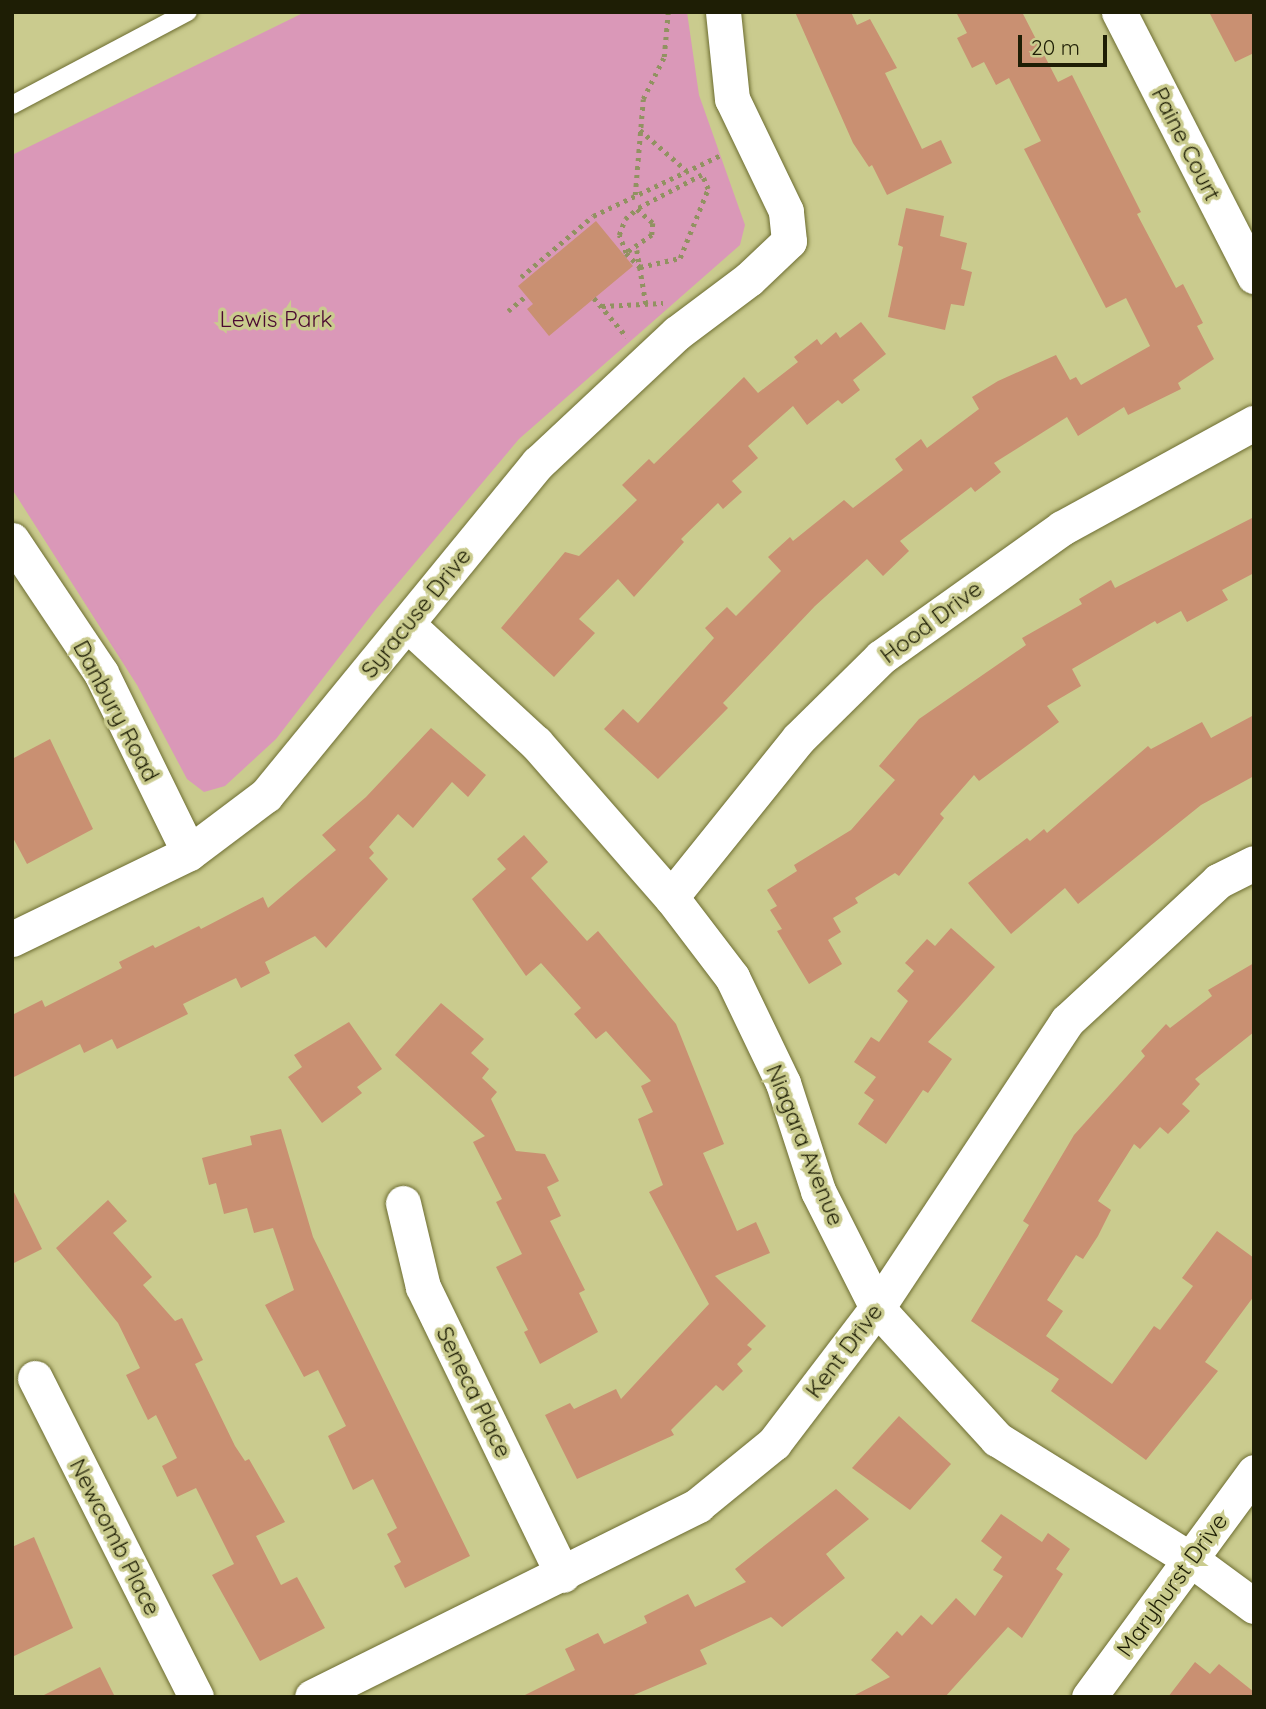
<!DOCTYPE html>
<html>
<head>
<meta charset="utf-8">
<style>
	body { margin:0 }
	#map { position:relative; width:1266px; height:1709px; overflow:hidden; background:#cacb8e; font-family:Quicksand,sans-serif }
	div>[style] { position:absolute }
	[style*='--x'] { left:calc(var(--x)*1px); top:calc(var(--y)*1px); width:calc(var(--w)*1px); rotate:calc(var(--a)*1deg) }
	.green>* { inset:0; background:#da98b8 }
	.building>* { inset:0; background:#c99072 }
	.path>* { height:4.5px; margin-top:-2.25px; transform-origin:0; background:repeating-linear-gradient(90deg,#919261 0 3.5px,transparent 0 8.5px) }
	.roads { filter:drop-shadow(0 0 2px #6d6d31) drop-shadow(0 0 2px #6d6d31) }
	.lane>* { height:18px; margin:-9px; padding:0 9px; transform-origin:9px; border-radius:9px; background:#fff }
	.street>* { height:35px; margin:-17.5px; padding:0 17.5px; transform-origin:17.5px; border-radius:17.5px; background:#fff }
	span { translate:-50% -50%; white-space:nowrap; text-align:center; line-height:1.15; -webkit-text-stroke:7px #cacb8e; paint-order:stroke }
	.street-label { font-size:23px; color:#1e1e05 }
	.park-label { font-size:23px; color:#4b0931 }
	.frame { position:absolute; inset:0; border:14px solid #1e1e05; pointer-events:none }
	.scale { position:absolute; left:1018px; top:35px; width:89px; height:32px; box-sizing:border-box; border:4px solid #1e1e05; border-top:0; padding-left:9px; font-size:21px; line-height:24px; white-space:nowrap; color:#1e1e05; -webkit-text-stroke:5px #cacb8e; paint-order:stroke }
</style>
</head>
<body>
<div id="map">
	<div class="green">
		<div style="clip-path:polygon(305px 12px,687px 12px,699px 95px,745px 225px,740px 245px,519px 439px,377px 608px,276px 739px,225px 786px,204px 792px,187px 779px,137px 685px,12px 489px,12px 155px)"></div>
	</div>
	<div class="building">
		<div style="clip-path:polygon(795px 12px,851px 12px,857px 25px,870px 19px,897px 68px,885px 73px,922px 149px,941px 140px,952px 163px,887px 195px,872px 165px,869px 167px,853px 143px)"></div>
		<div style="clip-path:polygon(956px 12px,1022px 12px,1058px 82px,1072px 75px,1141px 212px,1137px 214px,1176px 288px,1183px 284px,1203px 323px,1197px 326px,1214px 359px,1178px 383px,1181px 389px,1128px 415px,1124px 407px,1078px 436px,1067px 417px,994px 463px,1001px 472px,975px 492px,971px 487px,900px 541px,909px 551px,883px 576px,867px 559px,815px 606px,723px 703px,728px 708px,658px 779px,604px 729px,623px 709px,638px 723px,714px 638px,705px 628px,727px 607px,736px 616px,781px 571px,768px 557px,790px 537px,793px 541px,844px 500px,853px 508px,903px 470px,895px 459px,921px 439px,927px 448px,979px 409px,972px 397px,998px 381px,1056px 355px,1070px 380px,1076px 377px,1081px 385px,1150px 346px,1126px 298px,1106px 308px,1024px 149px,1041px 141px,1009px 78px,996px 85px,984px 62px,972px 68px,957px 38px,967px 33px)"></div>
		<div style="clip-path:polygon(1209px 12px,1254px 12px,1254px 53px,1235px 62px)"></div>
		<div style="clip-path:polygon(906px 208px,944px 216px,940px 236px,967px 243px,961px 269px,972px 272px,964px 306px,951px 304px,945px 330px,888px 317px,903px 247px,898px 245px)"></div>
		<div style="clip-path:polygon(596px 221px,633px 266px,549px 336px,527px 309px,533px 304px,518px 286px)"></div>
		<div style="clip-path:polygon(861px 322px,886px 354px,853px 380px,860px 390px,842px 404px,838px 400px,807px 425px,793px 406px,748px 446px,758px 458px,732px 481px,742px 492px,723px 509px,718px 503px,681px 539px,684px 542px,634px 597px,618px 579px,579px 619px,595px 633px,554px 677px,501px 628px,565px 552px,579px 556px,637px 500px,622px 485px,649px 459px,654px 464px,744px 377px,758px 393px,798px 362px,794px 357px,817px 339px,821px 345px,836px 332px,840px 338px)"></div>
		<div style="clip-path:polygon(1254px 517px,1254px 573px,1222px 590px,1228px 600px,1187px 622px,1181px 611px,1157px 624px,1155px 621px,1072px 669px,1081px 686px,1047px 706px,1059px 722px,979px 781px,974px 775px,940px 814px,944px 818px,899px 876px,895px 873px,855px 898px,858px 903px,833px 918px,841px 932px,828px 940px,842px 964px,809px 984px,777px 931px,782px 929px,770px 910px,777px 906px,767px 890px,797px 871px,794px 865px,851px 830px,895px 780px,879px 766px,919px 719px,1026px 645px,1022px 638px,1082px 604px,1079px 599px,1111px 580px,1115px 588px)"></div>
		<div style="clip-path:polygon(1254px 715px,1254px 776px,1201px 805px,1078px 904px,1065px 888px,1011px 934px,968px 883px,1027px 838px,1030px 841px,1044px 829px,1047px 833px,1148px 746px,1151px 749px,1202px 722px,1211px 738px)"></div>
		<div style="clip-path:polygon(431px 728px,486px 775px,468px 797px,452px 782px,413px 828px,398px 814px,369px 847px,374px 853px,369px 858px,388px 879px,326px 948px,315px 936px,265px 962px,270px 973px,241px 988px,236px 978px,183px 1004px,188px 1014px,117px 1049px,112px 1039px,84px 1053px,80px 1044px,12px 1078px,12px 1015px,42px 1000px,45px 1007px,122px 968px,119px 962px,153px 945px,155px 948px,199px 926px,201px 929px,263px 897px,268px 908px,336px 850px,322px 835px,366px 797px)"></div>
		<div style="clip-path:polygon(50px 739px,93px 829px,27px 864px,12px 836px,12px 759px)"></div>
		<div style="clip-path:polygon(524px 835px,548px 862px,531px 878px,587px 941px,598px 931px,676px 1024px,724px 1144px,703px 1153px,737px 1231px,756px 1222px,770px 1253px,715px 1276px,766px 1326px,747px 1345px,752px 1349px,737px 1364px,743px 1371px,723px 1391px,716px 1385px,671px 1430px,674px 1435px,577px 1479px,545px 1415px,570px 1403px,574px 1409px,616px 1389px,621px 1399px,709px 1304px,649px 1192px,663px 1185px,638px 1119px,653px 1112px,641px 1086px,651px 1081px,606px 1031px,596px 1039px,574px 1014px,581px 1008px,541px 963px,526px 976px,472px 899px,506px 869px,497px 859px)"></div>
		<div style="clip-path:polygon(951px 928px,995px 967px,928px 1042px,952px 1059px,928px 1093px,923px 1090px,886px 1144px,858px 1124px,874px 1100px,864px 1093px,876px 1077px,854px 1062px,871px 1037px,879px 1042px,908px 1001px,897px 991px,914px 971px,905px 963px,927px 939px,935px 946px)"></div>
		<div style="clip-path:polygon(1254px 963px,1254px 1032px,1195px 1079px,1200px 1084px,1182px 1104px,1190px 1111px,1168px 1134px,1160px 1127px,1140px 1149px,1134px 1144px,1098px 1201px,1111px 1210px,1098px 1236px,1083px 1259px,1076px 1255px,1047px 1300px,1063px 1311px,1046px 1336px,1112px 1384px,1154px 1326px,1160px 1330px,1193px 1286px,1182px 1278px,1217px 1231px,1254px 1258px,1254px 1296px,1205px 1362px,1218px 1371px,1146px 1460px,1051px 1391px,1059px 1379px,971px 1321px,1029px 1225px,1023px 1221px,1074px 1135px,1145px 1056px,1141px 1051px,1166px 1024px,1170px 1028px,1212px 996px,1208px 990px)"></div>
		<div style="clip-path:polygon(441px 1003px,484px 1039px,471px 1053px,489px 1069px,482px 1078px,497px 1092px,491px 1099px,516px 1151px,545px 1154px,559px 1181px,547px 1187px,561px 1216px,550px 1221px,585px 1290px,579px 1293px,598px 1332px,540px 1364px,524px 1332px,528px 1330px,496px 1267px,522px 1254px,496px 1202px,502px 1199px,473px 1142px,485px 1136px,395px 1055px)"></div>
		<div style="clip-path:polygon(349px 1022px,382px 1069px,357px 1087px,362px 1093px,322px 1123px,288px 1077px,302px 1067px,294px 1055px)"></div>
		<div style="clip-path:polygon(281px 1129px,313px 1237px,470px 1556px,405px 1588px,394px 1566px,401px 1562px,387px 1534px,397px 1528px,373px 1479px,353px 1490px,328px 1436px,346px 1426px,318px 1370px,304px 1377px,265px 1305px,294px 1290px,273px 1228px,254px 1233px,247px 1208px,224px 1214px,216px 1183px,209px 1185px,202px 1158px,252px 1145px,250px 1136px)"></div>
		<div style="clip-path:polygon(12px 1188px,42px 1249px,12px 1264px)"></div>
		<div style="clip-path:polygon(108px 1200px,127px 1221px,113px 1233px,152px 1277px,143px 1285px,175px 1321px,182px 1318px,203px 1360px,195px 1364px,235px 1446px,245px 1461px,249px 1459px,285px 1522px,256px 1536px,281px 1585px,297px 1577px,325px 1628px,260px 1661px,212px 1575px,234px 1564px,196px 1488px,177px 1497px,162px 1466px,177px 1458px,156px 1415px,148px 1420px,126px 1375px,140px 1368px,118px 1323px,56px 1248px)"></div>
		<div style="clip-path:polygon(899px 1416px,951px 1464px,910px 1510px,852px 1468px)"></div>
		<div style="clip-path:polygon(836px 1489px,869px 1519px,826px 1554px,845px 1578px,782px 1627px,771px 1617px,700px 1650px,707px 1664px,629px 1697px,521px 1697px,575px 1670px,565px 1649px,598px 1633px,604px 1644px,647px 1623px,644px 1616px,688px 1594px,695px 1607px,746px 1582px,735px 1569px)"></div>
		<div style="clip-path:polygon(1001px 1514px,1042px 1542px,1048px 1533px,1070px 1549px,1056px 1569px,1063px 1574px,1022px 1638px,1008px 1627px,945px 1697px,851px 1697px,890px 1677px,871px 1660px,897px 1631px,902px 1636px,921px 1615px,932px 1625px,956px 1598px,975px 1616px,1003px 1576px,993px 1570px,1002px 1557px,981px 1541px)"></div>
		<div style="clip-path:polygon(34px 1537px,73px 1628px,12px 1657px,12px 1547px)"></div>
		<div style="clip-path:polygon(1195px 1662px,1210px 1674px,1219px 1664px,1254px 1692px,1254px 1697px,1168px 1697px)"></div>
		<div style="clip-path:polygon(100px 1667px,115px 1697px,40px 1697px)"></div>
	</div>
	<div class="path">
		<div style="--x:640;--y:130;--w:62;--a:41.1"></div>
		<div style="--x:635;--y:195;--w:96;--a:-85.2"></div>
		<div style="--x:643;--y:99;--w:47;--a:-63.4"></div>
		<div style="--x:664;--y:57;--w:45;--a:-84.9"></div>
		<div style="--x:637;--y:209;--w:21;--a:41"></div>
		<div style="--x:653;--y:223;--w:12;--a:95"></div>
		<div style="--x:652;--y:235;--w:32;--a:145"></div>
		<div style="--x:626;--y:253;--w:19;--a:-111"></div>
		<div style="--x:619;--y:235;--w:17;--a:-69"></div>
		<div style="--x:625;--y:219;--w:16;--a:-40"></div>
		<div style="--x:637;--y:250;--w:55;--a:80.5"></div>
		<div style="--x:626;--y:253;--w:20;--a:45"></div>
		<div style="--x:640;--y:267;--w:41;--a:-12.7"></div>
		<div style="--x:680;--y:258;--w:74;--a:-67.9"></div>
		<div style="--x:708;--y:189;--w:15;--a:-113"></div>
		<div style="--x:702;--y:175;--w:73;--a:152.4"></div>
		<div style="--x:521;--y:277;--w:94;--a:-40.3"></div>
		<div style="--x:593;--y:216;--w:144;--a:-25.5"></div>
		<div style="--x:594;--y:298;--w:51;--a:49.8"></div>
		<div style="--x:602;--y:306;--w:61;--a:-2.8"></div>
		<div style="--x:508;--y:311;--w:23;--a:-40"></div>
	</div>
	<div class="roads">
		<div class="lane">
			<div style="--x:12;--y:105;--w:199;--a:-27.9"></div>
		</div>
		<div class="street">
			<div style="--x:1119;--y:12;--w:297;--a:62.9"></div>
			<div style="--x:12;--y:540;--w:160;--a:56.2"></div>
			<div style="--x:101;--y:673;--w:200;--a:63.9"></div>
			<div style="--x:408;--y:625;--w:174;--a:42.7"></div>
			<div style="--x:536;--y:743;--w:205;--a:48.8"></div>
			<div style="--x:671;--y:897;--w:101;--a:52.7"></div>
			<div style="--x:732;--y:977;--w:118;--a:64.3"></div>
			<div style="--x:783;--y:1083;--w:114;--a:72"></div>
			<div style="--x:818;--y:1191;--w:131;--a:63.2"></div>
			<div style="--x:877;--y:1308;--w:178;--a:47.5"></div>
			<div style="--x:997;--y:1439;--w:231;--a:31.9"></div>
			<div style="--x:1193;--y:1561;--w:76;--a:36.4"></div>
			<div style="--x:671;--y:897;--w:204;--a:-51.2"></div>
			<div style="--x:799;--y:738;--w:115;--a:-44.6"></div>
			<div style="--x:881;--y:657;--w:222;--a:-35.5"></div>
			<div style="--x:1062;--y:528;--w:219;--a:-28.7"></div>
			<div style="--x:12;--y:939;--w:197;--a:-25.9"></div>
			<div style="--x:189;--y:853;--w:96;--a:-37"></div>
			<div style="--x:266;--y:795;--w:429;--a:-50.7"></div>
			<div style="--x:538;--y:463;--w:190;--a:-43.1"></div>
			<div style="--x:677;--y:333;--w:90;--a:-36.9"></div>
			<div style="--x:749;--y:279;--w:55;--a:-43.5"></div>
			<div style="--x:789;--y:241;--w:30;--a:-96"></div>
			<div style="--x:786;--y:211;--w:124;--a:-115.7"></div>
			<div style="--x:732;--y:99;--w:87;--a:-95.9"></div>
			<div style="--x:403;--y:1203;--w:86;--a:76.6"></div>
			<div style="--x:423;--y:1287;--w:320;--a:64.1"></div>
			<div style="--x:35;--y:1378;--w:357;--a:63.2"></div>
			<div style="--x:312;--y:1697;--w:431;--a:-26.4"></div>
			<div style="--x:698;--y:1505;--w:98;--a:-39.2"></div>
			<div style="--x:774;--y:1443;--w:170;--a:-52.7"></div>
			<div style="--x:877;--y:1308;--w:344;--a:-56.5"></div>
			<div style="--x:1067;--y:1021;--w:206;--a:-42.8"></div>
			<div style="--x:1218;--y:881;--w:40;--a:-26.6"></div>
			<div style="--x:1089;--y:1697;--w:279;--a:-53.7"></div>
		</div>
	</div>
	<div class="street-label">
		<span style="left:1186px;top:144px;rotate:63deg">Paine Court</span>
		<span style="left:416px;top:613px;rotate:-51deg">Syracuse Drive</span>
		<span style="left:931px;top:622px;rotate:-37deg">Hood Drive</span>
		<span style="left:116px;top:711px;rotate:62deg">Danbury Road</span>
		<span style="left:805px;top:1145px;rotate:68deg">Niagara Avenue</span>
		<span style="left:844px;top:1351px;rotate:-53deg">Kent Drive</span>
		<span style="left:474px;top:1392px;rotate:64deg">Seneca Place</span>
		<span style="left:115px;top:1537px;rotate:63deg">Newcomb Place</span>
		<span style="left:1172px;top:1585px;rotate:-54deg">Maryhurst Drive</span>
	</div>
	<div class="park-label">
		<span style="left:276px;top:319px">Lewis Park</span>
	</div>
	<div class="frame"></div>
	<div class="scale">20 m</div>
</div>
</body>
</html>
